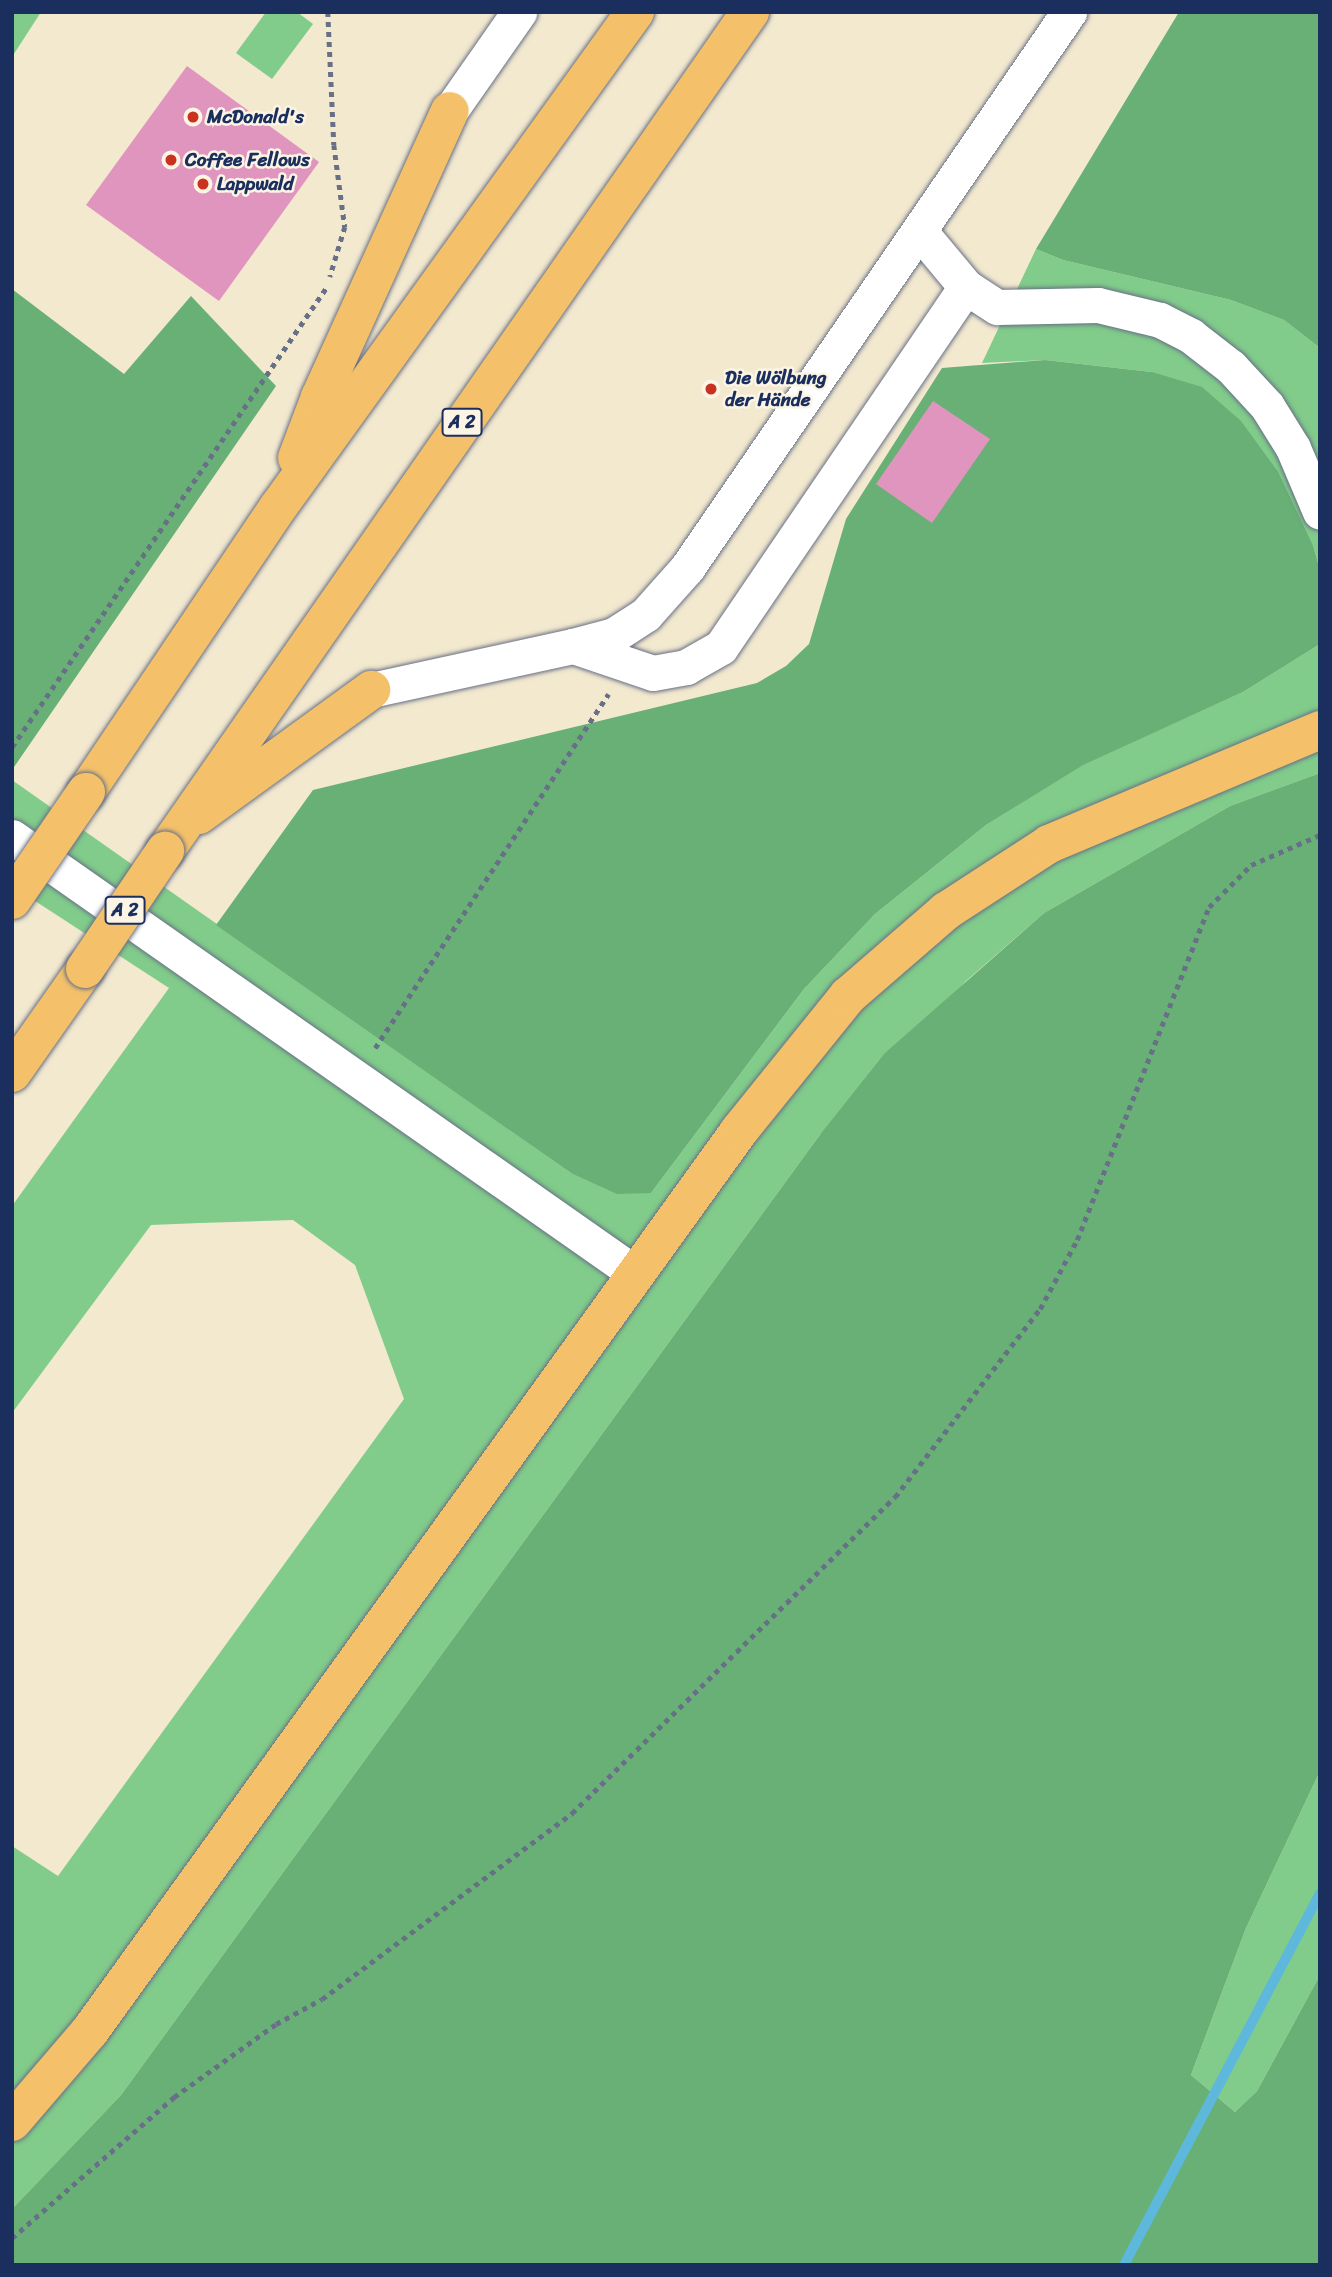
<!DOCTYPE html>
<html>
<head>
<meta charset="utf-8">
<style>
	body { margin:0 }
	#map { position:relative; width:1332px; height:2277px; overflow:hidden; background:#f3e9cf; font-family:Sriracha,sans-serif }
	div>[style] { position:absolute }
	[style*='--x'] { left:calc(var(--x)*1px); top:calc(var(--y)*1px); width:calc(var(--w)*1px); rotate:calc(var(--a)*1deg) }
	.green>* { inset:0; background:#81cc8a }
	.forest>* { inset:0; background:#68b076 }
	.stream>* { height:10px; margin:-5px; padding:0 5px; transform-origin:5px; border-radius:5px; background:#5eb8db }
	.building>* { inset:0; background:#df95be }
	.path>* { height:4.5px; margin-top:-2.25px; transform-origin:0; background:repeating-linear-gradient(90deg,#677086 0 5px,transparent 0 10px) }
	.roads { filter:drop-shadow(0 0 2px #677086) drop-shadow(0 0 2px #677086) }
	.minor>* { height:35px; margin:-17.5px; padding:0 17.5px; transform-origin:17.5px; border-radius:17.5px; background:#fff }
	.highway>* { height:38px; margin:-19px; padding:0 19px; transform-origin:19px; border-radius:19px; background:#f4c16a }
	.bridges { filter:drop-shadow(0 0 2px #677086) drop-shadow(0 0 2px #677086) }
	.highway-bridge>* { height:38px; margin:-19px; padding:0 19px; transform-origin:19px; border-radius:19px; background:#f4c16a }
	.dots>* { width:19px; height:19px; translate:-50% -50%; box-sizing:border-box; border:4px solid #fcf5e5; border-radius:50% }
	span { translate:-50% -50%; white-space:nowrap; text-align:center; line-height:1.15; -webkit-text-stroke:5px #fcf5e5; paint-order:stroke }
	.shield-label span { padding:2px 5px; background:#fcf5e5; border:2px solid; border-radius:5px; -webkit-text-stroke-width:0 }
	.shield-label { font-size:18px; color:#1b2f5e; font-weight:700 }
	.poi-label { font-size:19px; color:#1b2f5e; font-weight:700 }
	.left { translate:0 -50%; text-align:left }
	.frame { position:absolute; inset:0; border:14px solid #1b2f5e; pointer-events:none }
</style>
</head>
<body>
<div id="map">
	<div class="green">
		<div style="clip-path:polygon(12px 12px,41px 12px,12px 57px)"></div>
		<div style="clip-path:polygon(266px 12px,297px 12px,313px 24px,272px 79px,236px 53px)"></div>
		<div style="clip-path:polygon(1036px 249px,1063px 260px,1231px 300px,1284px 320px,1320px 348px,1320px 570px,1313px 545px,1279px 473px,1152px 372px,1045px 360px,982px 363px)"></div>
		<div style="clip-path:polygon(1320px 644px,1320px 773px,1230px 806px,1044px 913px,966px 981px,819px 1136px,121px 2095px,12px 2209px,12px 1846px,58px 1876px,404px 1399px,355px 1265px,293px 1220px,200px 1223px,151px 1225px,12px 1413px,12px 1206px,169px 988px,12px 886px,12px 780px,571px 1173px,651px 1193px,804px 989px,875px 914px,986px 825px,1083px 764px,1243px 692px)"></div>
		<div style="clip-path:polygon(1320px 1771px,1320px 1975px,1257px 2091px,1235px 2112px,1191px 2075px,1246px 1928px)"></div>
	</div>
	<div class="forest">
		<div style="clip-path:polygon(1179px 12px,1320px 12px,1320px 348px,1284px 320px,1231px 300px,1063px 260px,1036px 249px)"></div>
		<div style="clip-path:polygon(12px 289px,124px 374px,191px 296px,276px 386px,12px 770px)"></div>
		<div style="clip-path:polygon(1045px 360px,1152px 372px,1202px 387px,1241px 421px,1279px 473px,1313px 545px,1320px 570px,1320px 644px,1243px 692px,1083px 765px,986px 825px,875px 914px,804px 989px,651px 1193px,617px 1194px,571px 1173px,216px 925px,313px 790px,757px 683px,786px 666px,809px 644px,846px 519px,942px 368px)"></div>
		<div style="clip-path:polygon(1320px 773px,1320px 1771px,1246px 1928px,1191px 2075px,1235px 2112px,1257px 2091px,1320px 1975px,1320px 2265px,12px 2265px,12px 2209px,121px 2095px,819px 1136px,885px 1053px,1044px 913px,1230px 806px)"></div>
	</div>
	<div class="stream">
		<div style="--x:1124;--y:2265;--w:420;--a:-62.2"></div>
	</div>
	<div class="building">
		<div style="clip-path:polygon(187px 66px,319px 162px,219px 301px,86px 205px)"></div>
		<div style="clip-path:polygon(933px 401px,990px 439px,932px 523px,876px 484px)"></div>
	</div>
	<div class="path">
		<div style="--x:328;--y:12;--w:133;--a:87.4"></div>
		<div style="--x:334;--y:145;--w:83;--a:82.4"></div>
		<div style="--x:345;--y:227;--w:52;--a:106.7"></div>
		<div style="--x:12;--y:747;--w:556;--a:-55.62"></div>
		<div style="--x:375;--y:1048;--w:424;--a:-56.6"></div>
		<div style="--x:12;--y:2238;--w:215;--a:-41"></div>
		<div style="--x:174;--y:2097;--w:125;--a:-35.6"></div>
		<div style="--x:276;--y:2024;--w:52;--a:-28.5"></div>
		<div style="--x:322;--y:1999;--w:312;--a:-36.6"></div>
		<div style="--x:572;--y:1813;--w:452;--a:-44.4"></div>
		<div style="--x:895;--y:1497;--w:237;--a:-52.4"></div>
		<div style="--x:1040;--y:1309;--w:78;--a:-61.8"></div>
		<div style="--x:1077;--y:1240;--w:358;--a:-68.4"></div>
		<div style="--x:1209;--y:907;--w:59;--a:-45"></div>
		<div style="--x:1251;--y:865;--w:75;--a:-23.5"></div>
	</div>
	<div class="roads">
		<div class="minor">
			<div style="--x:450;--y:111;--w:121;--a:-55.1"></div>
			<div style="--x:921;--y:233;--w:70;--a:50.2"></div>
			<div style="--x:966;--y:287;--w:37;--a:33"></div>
			<div style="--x:997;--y:307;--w:101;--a:-1.1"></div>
			<div style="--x:1098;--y:305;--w:64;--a:13.6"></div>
			<div style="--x:1160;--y:320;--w:35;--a:27"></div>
			<div style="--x:1191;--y:336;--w:51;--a:37.8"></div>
			<div style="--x:1231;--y:367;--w:53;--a:47.3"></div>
			<div style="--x:1267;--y:406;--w:49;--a:58.2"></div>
			<div style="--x:1293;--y:448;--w:69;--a:67.1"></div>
			<div style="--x:573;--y:646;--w:84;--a:18.6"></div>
			<div style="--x:653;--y:673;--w:34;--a:-10"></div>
			<div style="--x:686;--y:667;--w:40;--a:-29.7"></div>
			<div style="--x:721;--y:647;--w:435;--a:-55.8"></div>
			<div style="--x:371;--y:690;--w:207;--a:-12.3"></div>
			<div style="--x:573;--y:646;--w:42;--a:-15"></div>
			<div style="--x:614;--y:635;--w:38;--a:-33"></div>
			<div style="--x:646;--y:614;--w:62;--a:-48.3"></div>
			<div style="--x:687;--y:568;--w:675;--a:-55.51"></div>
			<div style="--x:12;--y:837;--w:762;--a:35"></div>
		</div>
		<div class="highway">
			<div style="--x:297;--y:458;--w:65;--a:-69.3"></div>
			<div style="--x:320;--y:397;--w:314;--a:-65.6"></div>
			<div style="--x:86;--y:792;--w:345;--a:-56"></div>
			<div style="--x:279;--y:506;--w:609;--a:-54.22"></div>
			<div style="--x:199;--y:815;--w:213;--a:-36"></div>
			<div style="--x:165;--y:851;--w:1023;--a:-55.11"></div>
			<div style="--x:12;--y:1073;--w:127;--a:-54.9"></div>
			<div style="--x:12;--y:2122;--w:120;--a:-49.4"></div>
			<div style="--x:90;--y:2031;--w:1110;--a:-54.2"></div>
			<div style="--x:739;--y:1131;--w:174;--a:-51.1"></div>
			<div style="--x:848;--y:996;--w:130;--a:-40.9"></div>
			<div style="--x:946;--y:911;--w:123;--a:-33"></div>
			<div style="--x:1049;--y:844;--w:294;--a:-22.8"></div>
		</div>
	</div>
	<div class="bridges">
		<div class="highway-bridge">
			<div style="--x:12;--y:900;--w:131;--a:-55.6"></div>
			<div style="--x:85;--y:969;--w:143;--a:-55.9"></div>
		</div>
	</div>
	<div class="dots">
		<div style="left:193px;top:117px;background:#c8321e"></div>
		<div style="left:171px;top:160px;background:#c8321e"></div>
		<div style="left:203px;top:184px;background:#c8321e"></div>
		<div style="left:711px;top:389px;background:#c8321e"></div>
	</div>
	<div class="shield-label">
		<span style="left:462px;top:422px">A 2</span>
		<span style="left:125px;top:910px">A 2</span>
	</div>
	<div class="poi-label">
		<span class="left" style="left:207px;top:117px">McDonald's</span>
		<span class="left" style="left:185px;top:160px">Coffee Fellows</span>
		<span class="left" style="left:217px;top:184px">Lappwald</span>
		<span class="left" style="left:725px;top:389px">Die Wölbung<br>der Hände</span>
	</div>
	<div class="frame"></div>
</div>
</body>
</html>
